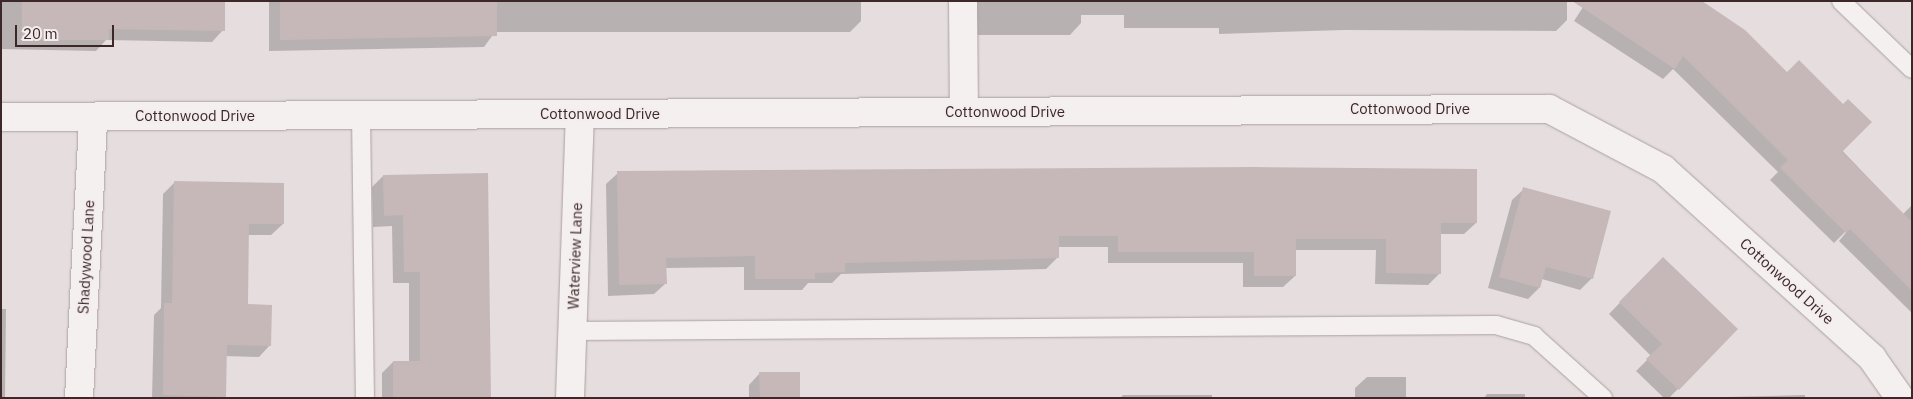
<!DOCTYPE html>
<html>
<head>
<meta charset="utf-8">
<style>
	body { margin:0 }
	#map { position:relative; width:1913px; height:399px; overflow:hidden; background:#e6dede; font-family:"IBM Plex Sans",sans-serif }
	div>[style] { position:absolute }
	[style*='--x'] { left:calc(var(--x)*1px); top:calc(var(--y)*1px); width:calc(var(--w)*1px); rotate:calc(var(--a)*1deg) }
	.shadow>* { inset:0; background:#0003 }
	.building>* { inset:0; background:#c6b8b9 }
	.roads { filter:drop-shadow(0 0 1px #aca0a0) drop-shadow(0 0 1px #aca0a0) }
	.lane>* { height:18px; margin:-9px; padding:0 9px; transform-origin:9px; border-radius:9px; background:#f5f0f0 }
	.street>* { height:28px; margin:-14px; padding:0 14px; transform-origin:14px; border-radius:14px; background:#f5f0f0 }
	span { translate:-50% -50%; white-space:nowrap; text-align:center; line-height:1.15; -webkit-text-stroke:4px #f4eded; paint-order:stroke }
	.street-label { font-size:15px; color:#3c2829 }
	.frame { position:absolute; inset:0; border:2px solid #3c2829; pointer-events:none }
	.scale { position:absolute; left:15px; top:25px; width:99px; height:22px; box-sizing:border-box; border:2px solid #3c2829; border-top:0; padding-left:6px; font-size:15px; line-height:18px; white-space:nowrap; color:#3c2829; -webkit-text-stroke:4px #f4eded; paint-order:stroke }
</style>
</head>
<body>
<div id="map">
	<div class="shadow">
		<div style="clip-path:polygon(1px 1px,224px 1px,223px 30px,212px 42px,106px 40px,96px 51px,1px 49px)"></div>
		<div style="clip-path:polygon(269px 1px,861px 1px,861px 21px,850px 32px,495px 32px,484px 47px,269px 51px)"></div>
		<div style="clip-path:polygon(975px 1px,1567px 1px,1567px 20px,1556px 31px,1344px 30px,1219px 34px,1219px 28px,1124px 28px,1124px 15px,1081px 15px,1081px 23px,1070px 35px,975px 35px)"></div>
		<div style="clip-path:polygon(1587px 1px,1699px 1px,1903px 214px,1912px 205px,1912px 313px,1839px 241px,1853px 224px,1834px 243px,1770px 180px,1778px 172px,1673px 69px,1663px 79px,1574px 21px)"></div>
		<div style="clip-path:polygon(618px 173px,1476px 223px,1464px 234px,1440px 234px,1440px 273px,1428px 285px,1375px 284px,1376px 250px,1295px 250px,1295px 276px,1283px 287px,1243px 287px,1243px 263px,1108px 263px,1108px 247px,1057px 247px,1057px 258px,1046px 269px,841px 274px,832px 283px,808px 283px,802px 290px,744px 290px,744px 267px,665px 268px,666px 283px,654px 294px,608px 296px,606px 184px)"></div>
		<div style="clip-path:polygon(487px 174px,489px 398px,382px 398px,382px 373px,393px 362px,409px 362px,409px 283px,393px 283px,392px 226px,373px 227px,372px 187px,383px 176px)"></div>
		<div style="clip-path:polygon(174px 183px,283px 224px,271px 235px,247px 235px,247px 306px,270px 345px,259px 357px,225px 356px,224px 398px,152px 398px,154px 315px,161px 308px,163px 194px)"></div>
		<div style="clip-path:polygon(1524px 189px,1592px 278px,1580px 290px,1542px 279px,1539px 288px,1528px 299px,1488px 288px,1512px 200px)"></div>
		<div style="clip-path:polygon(1663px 258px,1737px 329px,1669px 398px,1664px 398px,1636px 371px,1651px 356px,1609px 314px)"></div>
		<div style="clip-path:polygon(1px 309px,6px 309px,5px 398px,1px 398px)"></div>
		<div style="clip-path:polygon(760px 373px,799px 398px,749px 398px,749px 385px)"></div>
		<div style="clip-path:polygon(1367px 377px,1406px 377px,1406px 398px,1355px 398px,1355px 388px)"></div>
		<div style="clip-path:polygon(1487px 394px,1525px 394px,1525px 398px,1484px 398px)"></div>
		<div style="clip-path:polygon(1123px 395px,1212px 395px,1212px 398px,1120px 398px)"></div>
		<div style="clip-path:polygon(1805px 395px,1805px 398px,1725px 398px,1726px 397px)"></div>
		<div style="clip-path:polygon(882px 397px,973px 397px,973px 398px,881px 398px)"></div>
	</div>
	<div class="building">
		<div style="clip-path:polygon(22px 1px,225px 1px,225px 31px,109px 29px,109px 40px,22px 40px)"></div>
		<div style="clip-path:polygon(280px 1px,497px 1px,497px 36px,280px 40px)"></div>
		<div style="clip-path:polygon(1572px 1px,1702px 1px,1745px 30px,1787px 72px,1799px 60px,1843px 104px,1848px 99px,1872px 122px,1842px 152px,1912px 222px,1912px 291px,1850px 229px,1846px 233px,1780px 168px,1788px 160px,1683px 56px,1675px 69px)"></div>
		<div style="clip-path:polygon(1254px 167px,1477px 169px,1477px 223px,1441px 223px,1441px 274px,1386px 273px,1386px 239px,1296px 239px,1296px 276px,1254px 276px,1254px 252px,1118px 252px,1118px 236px,1059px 236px,1059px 258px,845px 263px,845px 272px,815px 273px,815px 279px,755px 279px,755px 256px,666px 258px,667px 284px,619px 285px,617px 171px)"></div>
		<div style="clip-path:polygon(488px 173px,491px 398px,393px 398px,393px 361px,420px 361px,420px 272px,404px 272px,403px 215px,384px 216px,383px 175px)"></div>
		<div style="clip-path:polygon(174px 181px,284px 183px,284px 224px,249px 224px,248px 304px,272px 305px,271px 346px,227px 345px,226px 397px,163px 395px,164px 303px,172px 303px)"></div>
		<div style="clip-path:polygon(1523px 187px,1611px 211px,1593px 279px,1546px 267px,1540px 288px,1499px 277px)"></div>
		<div style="clip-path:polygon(1663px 257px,1738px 329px,1679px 390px,1646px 359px,1662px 344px,1619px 302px)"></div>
		<div style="clip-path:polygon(759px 372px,800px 372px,800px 398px,760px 398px)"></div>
	</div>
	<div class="roads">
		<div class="lane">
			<div style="--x:1841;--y:1;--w:98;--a:43.8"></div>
			<div style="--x:361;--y:115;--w:283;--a:89.2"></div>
			<div style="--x:572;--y:331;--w:924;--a:-0.37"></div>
			<div style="--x:1496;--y:325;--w:40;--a:16"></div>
			<div style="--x:1534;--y:336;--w:93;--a:41.9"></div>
		</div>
		<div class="street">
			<div style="--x:963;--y:1;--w:111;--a:89.5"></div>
			<div style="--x:1;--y:117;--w:1548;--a:-0.3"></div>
			<div style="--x:1549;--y:109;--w:129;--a:27.8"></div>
			<div style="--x:1663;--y:169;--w:282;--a:42.1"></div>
			<div style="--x:1872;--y:358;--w:49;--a:55"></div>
			<div style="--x:79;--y:398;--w:281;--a:-87.1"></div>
			<div style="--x:570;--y:398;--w:284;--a:-88"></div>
		</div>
	</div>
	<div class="street-label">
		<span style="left:1410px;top:109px">Cottonwood Drive</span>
		<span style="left:1005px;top:112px">Cottonwood Drive</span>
		<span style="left:600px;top:114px">Cottonwood Drive</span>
		<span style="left:195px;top:116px">Cottonwood Drive</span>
		<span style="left:575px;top:256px;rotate:-88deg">Waterview Lane</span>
		<span style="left:86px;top:257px;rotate:-87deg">Shadywood Lane</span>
		<span style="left:1787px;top:281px;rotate:42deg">Cottonwood Drive</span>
	</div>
	<div class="frame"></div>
	<div class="scale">20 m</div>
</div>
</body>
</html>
